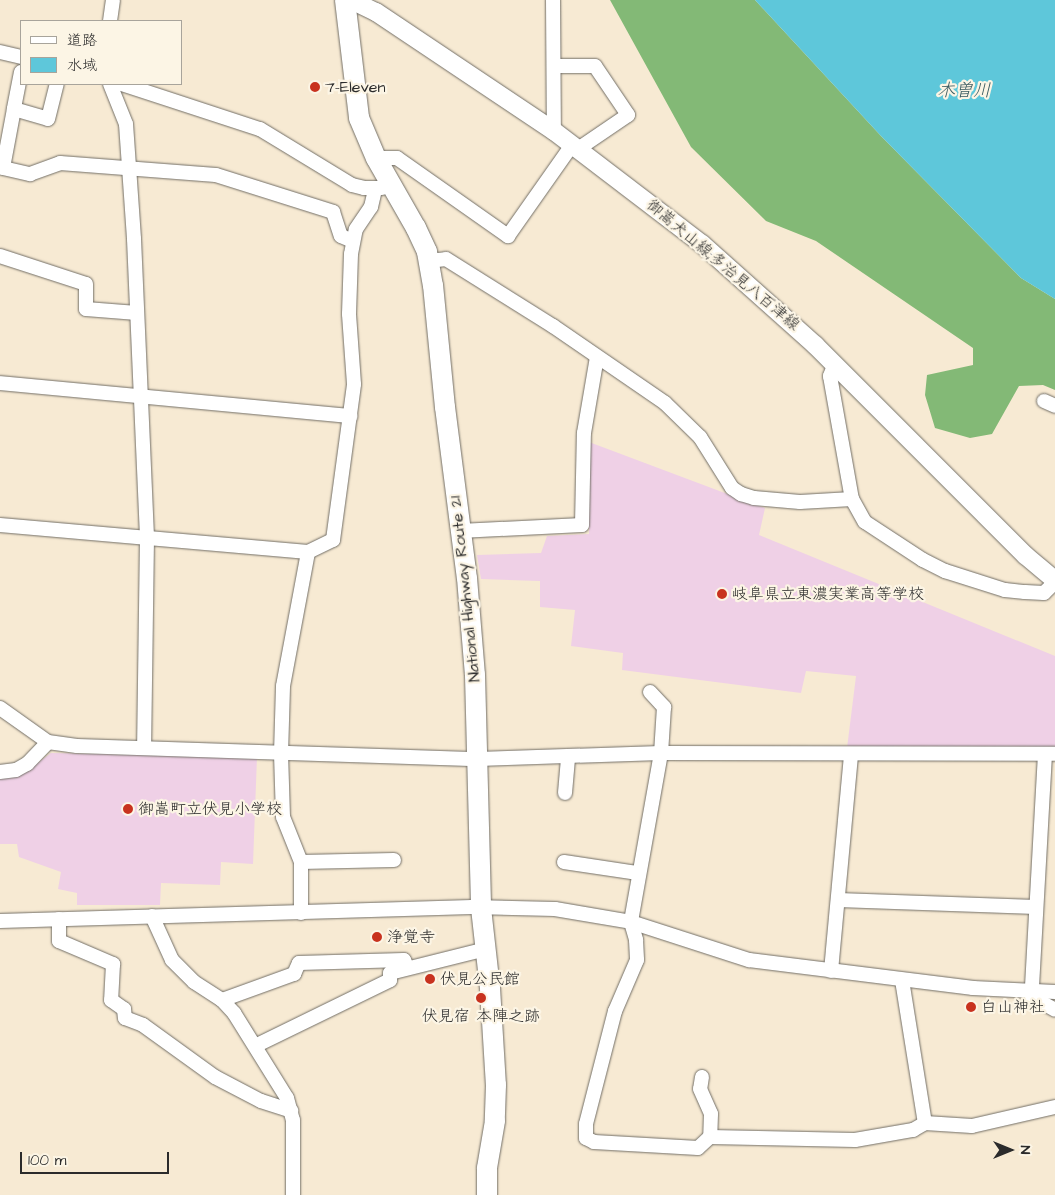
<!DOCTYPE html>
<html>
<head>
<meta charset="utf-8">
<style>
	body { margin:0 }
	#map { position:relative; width:1055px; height:1195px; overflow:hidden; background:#f7ead3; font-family:"Architects Daughter","Klee One",sans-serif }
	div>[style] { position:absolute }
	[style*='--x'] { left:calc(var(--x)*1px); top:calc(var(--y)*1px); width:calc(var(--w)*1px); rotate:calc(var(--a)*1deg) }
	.built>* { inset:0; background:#efd0e6 }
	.forest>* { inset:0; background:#83b976 }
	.water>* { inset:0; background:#5ec7da }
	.roads { filter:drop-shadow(0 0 1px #726e66) drop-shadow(0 0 1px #726e66) }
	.minor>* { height:14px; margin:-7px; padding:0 7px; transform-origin:7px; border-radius:7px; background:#fff }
	.major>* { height:18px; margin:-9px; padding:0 9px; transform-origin:9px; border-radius:9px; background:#fff }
	.highway>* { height:20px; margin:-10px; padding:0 10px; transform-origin:10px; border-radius:10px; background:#fff }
	.dots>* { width:14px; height:14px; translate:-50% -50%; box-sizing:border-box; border:2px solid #fcf5e5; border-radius:50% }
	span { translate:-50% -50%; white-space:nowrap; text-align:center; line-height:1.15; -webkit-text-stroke:4.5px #fcf5e5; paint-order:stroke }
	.poi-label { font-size:16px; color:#2b2b2b }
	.left { translate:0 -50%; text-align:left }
	.street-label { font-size:16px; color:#2b2b2b }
	.water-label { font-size:18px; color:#3a5a60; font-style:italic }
	.legend { position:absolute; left:20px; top:20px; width:162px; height:65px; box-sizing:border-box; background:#fcf5e5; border:1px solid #a8a49b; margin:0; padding:6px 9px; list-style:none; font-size:15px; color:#2b2b2b }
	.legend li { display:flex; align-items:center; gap:10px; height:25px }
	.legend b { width:25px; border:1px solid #a8a49b }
	.north { position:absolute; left:985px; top:1125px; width:50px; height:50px; -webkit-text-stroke:4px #fcf5e5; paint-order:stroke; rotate:90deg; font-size:14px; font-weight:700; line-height:20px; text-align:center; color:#2b2b2b }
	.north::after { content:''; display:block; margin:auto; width:18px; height:22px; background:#2b2b2b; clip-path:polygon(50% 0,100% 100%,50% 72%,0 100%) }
	.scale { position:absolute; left:20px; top:1152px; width:149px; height:22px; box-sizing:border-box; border:2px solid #2b2b2b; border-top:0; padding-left:6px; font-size:15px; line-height:18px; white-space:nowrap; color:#2b2b2b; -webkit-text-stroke:4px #fcf5e5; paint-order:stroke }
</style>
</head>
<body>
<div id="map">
	<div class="built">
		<div style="clip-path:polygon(589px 442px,765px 508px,759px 535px,1055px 656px,1055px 749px,847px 748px,856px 676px,806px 671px,801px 693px,622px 670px,623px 653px,571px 646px,575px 610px,540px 607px,540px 581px,481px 579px,477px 555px,541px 553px,547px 536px,589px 534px)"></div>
		<div style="clip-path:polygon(51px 753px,257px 757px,253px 864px,221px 862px,220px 885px,161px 883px,160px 905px,77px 905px,77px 893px,58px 889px,61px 872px,19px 857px,17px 844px,0 844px,0 775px,27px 771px)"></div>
	</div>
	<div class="forest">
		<div style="clip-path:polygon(610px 0,755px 0,881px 136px,1021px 278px,1055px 299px,1055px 390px,1043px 385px,1019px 386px,992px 434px,970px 438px,935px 428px,925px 395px,927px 375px,973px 365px,973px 348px,816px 241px,766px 221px,691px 147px)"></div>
	</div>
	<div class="water">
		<div style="clip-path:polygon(755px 0,1055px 0,1055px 299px,1021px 278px,881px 136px)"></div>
	</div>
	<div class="roads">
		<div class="minor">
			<div style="--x:553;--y:0;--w:131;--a:89.6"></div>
			<div style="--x:110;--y:21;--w:21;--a:-82"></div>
			<div style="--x:0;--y:52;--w:22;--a:13"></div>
			<div style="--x:556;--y:66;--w:39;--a:0"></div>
			<div style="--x:595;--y:66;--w:59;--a:56"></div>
			<div style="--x:628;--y:115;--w:60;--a:145.8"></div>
			<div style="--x:21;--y:72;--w:38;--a:101"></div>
			<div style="--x:14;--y:109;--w:35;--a:16"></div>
			<div style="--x:48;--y:119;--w:36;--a:-76"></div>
			<div style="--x:110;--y:84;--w:43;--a:68.2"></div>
			<div style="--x:126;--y:124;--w:115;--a:86"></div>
			<div style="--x:134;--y:239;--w:299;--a:87.5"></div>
			<div style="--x:147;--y:538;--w:209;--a:90.8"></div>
			<div style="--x:122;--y:84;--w:145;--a:18.1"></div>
			<div style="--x:260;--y:129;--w:108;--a:31.3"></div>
			<div style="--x:352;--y:185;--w:12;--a:14"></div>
			<div style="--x:364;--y:188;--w:18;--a:0"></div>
			<div style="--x:14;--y:109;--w:60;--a:100.6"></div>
			<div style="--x:3;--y:168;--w:28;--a:13"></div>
			<div style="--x:30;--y:174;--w:32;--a:-20"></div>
			<div style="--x:60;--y:163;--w:156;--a:4.4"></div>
			<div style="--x:216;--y:175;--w:123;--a:17.5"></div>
			<div style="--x:333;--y:212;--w:25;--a:72"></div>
			<div style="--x:341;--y:236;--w:13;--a:23"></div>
			<div style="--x:376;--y:158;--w:21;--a:0"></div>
			<div style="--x:397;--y:158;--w:136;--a:35.1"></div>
			<div style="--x:508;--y:236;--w:111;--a:-54.9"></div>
			<div style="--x:0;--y:256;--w:90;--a:18"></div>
			<div style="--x:86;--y:284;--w:25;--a:90"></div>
			<div style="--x:86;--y:309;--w:51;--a:4.5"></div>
			<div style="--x:428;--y:261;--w:18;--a:-6"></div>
			<div style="--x:446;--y:259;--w:126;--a:32.1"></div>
			<div style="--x:553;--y:326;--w:136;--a:34.5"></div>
			<div style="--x:665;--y:403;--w:49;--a:44.2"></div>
			<div style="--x:700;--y:437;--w:60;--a:57.9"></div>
			<div style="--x:732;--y:488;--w:11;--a:34"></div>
			<div style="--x:741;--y:494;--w:14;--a:17"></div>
			<div style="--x:754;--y:498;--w:46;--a:5"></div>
			<div style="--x:800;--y:502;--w:52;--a:-3.3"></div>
			<div style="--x:852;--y:499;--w:26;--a:61"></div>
			<div style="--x:865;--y:522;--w:69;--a:33.2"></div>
			<div style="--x:923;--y:560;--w:25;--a:27"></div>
			<div style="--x:945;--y:571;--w:63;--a:17.6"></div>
			<div style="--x:1005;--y:590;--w:20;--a:6"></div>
			<div style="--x:1025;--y:592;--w:19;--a:3"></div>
			<div style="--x:1044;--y:593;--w:16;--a:-45"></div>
			<div style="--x:834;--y:366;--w:11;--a:112"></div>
			<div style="--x:830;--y:376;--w:125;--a:79.9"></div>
			<div style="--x:0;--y:383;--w:352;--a:5.4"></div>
			<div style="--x:1044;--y:401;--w:12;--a:24"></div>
			<div style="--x:0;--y:525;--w:309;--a:5"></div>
			<div style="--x:308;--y:552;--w:28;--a:-26"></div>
			<div style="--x:333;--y:540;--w:157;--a:-82.3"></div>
			<div style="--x:354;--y:384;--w:70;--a:-94.1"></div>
			<div style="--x:349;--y:314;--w:60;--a:-88.1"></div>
			<div style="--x:351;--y:254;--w:25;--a:-79"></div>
			<div style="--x:356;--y:229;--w:27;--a:-56"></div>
			<div style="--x:371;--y:207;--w:18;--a:-77"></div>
			<div style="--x:460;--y:531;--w:122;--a:-2.8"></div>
			<div style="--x:582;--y:525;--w:92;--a:-88.8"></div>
			<div style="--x:584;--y:433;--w:77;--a:-80.3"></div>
			<div style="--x:650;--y:692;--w:21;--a:47"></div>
			<div style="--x:664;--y:707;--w:46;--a:93.7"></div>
			<div style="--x:661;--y:753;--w:172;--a:100.1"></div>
			<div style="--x:631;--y:922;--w:19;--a:74"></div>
			<div style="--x:636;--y:940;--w:20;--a:87"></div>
			<div style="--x:637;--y:960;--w:56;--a:113.3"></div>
			<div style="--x:615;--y:1011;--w:117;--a:104.4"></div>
			<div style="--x:586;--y:1124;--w:14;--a:90"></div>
			<div style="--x:586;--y:1138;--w:9;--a:27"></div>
			<div style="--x:594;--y:1142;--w:104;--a:3.3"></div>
			<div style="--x:698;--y:1148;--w:16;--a:-43"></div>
			<div style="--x:710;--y:1137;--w:145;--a:1.2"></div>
			<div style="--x:855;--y:1140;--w:59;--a:-9.8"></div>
			<div style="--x:913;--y:1130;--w:14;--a:-30"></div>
			<div style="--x:925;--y:1123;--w:47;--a:3.7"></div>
			<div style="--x:972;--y:1126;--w:85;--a:-12.9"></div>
			<div style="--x:0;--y:708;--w:59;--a:35.3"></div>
			<div style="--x:48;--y:742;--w:29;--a:8"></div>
			<div style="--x:77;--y:746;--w:401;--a:1.9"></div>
			<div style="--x:478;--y:759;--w:183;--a:-1.9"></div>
			<div style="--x:661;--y:753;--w:394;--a:0.1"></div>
			<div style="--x:1045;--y:754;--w:236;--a:93.2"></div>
			<div style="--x:1032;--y:990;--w:7;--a:90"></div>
			<div style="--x:1032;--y:997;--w:26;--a:29"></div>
			<div style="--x:0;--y:772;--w:16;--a:-7"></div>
			<div style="--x:16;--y:770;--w:13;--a:-29"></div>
			<div style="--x:27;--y:764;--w:30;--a:-46"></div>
			<div style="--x:565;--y:793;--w:37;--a:-85"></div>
			<div style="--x:301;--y:862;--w:93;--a:-1.2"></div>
			<div style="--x:564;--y:862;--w:75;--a:8.5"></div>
			<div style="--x:838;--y:900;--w:198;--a:2"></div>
			<div style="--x:301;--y:913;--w:51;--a:-90"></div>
			<div style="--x:301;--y:862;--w:48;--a:-111.8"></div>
			<div style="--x:283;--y:817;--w:63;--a:-91.8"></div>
			<div style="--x:281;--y:754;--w:68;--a:-88.3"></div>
			<div style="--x:283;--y:686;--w:136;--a:-79.4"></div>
			<div style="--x:152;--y:916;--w:48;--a:65.6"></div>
			<div style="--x:172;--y:960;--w:31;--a:45"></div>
			<div style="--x:194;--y:982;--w:33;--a:33"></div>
			<div style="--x:222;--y:1000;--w:18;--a:47"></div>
			<div style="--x:234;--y:1013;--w:100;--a:58.1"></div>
			<div style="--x:287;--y:1098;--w:23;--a:75"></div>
			<div style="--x:293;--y:1120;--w:75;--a:90"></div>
			<div style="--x:59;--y:919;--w:22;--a:90"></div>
			<div style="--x:59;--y:941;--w:59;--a:23.1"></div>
			<div style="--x:113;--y:964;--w:36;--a:93"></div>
			<div style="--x:111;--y:1000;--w:16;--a:35"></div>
			<div style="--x:124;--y:1009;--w:9;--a:84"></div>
			<div style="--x:125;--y:1018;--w:19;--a:21"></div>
			<div style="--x:143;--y:1025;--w:89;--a:35.8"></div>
			<div style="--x:215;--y:1077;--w:52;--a:27.6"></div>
			<div style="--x:261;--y:1101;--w:32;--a:18"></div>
			<div style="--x:0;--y:921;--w:472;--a:-1.7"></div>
			<div style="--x:472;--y:907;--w:83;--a:1.4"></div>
			<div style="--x:555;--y:909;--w:77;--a:9.7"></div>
			<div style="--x:631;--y:922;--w:124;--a:17.9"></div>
			<div style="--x:749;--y:960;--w:226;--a:7.1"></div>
			<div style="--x:973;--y:988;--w:82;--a:2.8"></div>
			<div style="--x:831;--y:971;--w:216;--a:-84.7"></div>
			<div style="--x:902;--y:980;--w:145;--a:80.9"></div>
			<div style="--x:222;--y:1000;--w:77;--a:-19.9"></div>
			<div style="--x:294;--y:974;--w:12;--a:-66"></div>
			<div style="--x:299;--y:963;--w:105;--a:-1.6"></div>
			<div style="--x:404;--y:960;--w:8;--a:67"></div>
			<div style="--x:257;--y:1045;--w:148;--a:-26"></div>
			<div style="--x:390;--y:980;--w:7;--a:-90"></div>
			<div style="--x:390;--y:973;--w:99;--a:-14"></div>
			<div style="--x:702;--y:1077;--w:12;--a:99"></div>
			<div style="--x:700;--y:1089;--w:27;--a:66"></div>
			<div style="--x:711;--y:1114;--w:23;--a:92"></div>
		</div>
		<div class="major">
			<div style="--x:351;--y:0;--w:28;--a:26"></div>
			<div style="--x:376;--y:12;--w:214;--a:33.8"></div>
			<div style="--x:554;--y:131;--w:186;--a:37.4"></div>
			<div style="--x:702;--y:244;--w:152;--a:41.8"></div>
			<div style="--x:815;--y:345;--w:298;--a:45"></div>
			<div style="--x:1026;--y:556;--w:38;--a:40"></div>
		</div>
		<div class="highway">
			<div style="--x:345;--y:0;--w:119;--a:83.2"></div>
			<div style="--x:359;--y:118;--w:43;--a:67"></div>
			<div style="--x:376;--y:158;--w:81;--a:60.3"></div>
			<div style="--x:416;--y:228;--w:26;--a:65"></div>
			<div style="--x:427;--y:252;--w:34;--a:80"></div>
			<div style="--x:433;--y:285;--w:123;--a:84.4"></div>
			<div style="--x:445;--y:407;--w:172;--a:82.7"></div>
			<div style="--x:467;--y:578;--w:97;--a:85.3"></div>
			<div style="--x:475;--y:675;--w:233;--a:88.5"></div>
			<div style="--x:481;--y:908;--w:81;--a:83.6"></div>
			<div style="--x:490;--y:988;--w:97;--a:86.5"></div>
			<div style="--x:496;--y:1085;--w:36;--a:92"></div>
			<div style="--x:495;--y:1121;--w:48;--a:99.7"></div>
			<div style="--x:487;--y:1168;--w:27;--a:90"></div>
		</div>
	</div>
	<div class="dots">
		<div style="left:315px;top:87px;background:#c8321e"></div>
		<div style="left:722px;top:594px;background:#c8321e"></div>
		<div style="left:128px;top:809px;background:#c8321e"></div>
		<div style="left:377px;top:937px;background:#c8321e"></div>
		<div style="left:430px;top:979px;background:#c8321e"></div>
		<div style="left:481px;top:998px;background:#c8321e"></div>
		<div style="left:971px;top:1007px;background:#c8321e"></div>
	</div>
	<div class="poi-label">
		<span class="left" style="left:325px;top:87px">7-Eleven</span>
		<span class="left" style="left:732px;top:594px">岐阜県立東濃実業高等学校</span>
		<span class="left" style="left:138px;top:809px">御嵩町立伏見小学校</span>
		<span class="left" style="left:387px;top:937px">浄覚寺</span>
		<span class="left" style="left:440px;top:979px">伏見公民館</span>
		<span class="left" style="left:981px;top:1007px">白山神社</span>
		<span style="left:481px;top:1016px">伏見宿 本陣之跡</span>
	</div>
	<div class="street-label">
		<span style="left:723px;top:265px;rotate:40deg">御嵩犬山線;多治見八百津線</span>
		<span style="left:465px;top:589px;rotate:-96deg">National Highway Route 21</span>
	</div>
	<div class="water-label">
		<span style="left:964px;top:91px">木曽川</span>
	</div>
	<ul class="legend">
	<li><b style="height:6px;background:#fff"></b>道路</li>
	<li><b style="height:14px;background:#5ec7da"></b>水域</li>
	</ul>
	<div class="north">N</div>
	<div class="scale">100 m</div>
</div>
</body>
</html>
